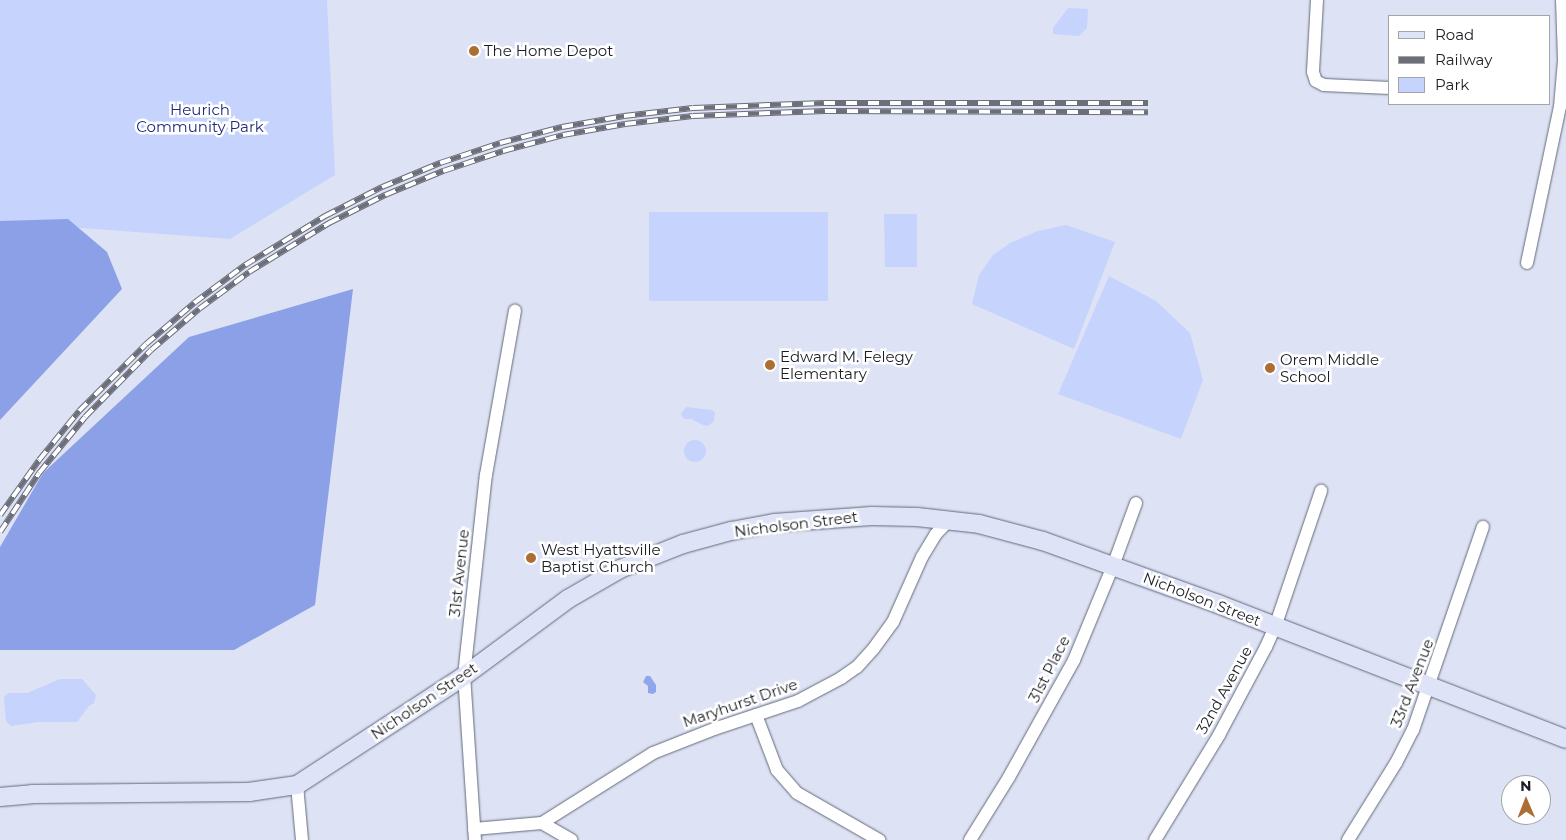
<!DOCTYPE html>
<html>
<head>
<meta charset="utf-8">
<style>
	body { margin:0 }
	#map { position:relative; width:1566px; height:840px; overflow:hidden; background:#dde3f5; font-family:Montserrat,sans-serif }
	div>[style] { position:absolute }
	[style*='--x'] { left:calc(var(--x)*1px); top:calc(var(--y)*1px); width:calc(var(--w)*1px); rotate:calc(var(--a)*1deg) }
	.green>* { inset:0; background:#c6d3fc }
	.round { border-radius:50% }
	.forest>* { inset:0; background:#8ba0e6 }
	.water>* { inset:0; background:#90a5eb }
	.roads { filter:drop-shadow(0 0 1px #646978) drop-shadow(0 0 1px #646978) }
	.street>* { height:12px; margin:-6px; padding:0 6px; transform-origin:6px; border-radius:6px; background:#fff }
	.secondary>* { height:18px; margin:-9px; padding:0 9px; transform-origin:9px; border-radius:9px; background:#dee3f7 }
	.rail>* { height:5.5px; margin-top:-2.75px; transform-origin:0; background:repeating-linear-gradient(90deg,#fff 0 11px,#6c6f7a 0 22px); box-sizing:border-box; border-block:1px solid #6c6f7a }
	.dots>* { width:14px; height:14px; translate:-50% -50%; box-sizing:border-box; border:2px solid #fff; border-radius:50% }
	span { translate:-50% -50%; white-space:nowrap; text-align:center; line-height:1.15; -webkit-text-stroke:5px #fff; paint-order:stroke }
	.poi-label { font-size:15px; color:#1b1d23 }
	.left { translate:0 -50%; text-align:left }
	.park-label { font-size:15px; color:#202a7a }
	.street-label { font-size:15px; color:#1b1d23 }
	.legend { position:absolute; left:1388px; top:15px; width:162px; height:90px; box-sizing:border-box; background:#fff; border:1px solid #a4a5a7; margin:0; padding:6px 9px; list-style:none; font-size:15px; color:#1b1d23 }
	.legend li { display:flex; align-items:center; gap:10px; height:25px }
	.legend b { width:25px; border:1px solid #a4a5a7 }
	.north { position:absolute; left:1501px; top:775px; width:50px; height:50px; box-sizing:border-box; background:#fff; border:1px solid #a4a5a7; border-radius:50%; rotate:359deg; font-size:14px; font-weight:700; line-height:20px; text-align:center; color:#1b1d23 }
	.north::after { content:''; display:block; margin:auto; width:18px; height:22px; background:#ac6e33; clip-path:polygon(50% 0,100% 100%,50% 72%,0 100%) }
</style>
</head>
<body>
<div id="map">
	<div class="green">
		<div style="clip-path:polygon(0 0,327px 0,335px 175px,230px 239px,0 222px)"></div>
		<div style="clip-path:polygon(1068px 8px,1088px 9px,1087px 28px,1079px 36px,1053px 34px,1053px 28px)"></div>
		<div style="clip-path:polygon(649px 212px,828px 212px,828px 301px,649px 301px)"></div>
		<div style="clip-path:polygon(884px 214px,917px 214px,917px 267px,885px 267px)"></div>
		<div style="clip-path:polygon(1066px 225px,1115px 242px,1074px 349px,972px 304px,979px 275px,993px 255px,1010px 243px,1038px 231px)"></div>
		<div style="clip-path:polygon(1109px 276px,1156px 301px,1190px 333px,1203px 380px,1181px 439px,1058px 394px)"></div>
		<div style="clip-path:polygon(686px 407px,712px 410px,715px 413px,714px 421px,708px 426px,703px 425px,691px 419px,684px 419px,681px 414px)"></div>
		<div class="round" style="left:684px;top:440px;width:22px;height:22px"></div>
		<div style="clip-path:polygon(60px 679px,82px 679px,96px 695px,94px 703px,89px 706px,77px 722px,38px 722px,11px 726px,6px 721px,4px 697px,8px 693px,27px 693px)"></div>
	</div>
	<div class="forest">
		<div style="clip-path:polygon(68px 219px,107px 252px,122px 289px,0 420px,0 221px)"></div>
		<div style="clip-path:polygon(353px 289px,315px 605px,234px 650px,0 650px,0 547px,43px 473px,189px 337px)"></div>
	</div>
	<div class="water">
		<div style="clip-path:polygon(646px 676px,650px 676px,656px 685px,656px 692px,653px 694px,648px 693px,648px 686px,643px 682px)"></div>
	</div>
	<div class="roads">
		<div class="street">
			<div style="--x:1317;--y:0;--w:72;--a:93.2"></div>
			<div style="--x:1313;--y:72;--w:9;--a:72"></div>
			<div style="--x:1316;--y:81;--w:9;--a:27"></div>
			<div style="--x:1324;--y:85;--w:66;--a:2.6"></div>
			<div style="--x:1527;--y:263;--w:159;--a:-78.1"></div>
			<div style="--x:1560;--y:107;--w:47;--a:-85.1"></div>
			<div style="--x:1564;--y:60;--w:60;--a:-91.9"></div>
			<div style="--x:756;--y:715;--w:59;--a:69.1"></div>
			<div style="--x:777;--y:770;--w:30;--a:49"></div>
			<div style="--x:797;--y:793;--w:95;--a:29.8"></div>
			<div style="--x:297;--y:785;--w:55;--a:84.8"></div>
			<div style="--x:542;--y:823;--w:34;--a:30"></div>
			<div style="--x:474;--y:829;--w:68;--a:-5"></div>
			<div style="--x:542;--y:823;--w:131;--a:-32.2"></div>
			<div style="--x:653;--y:753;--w:66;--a:-21.5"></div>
			<div style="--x:714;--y:729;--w:89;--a:-18.4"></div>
			<div style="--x:798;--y:701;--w:49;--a:-28.1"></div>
			<div style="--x:841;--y:678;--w:19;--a:-35"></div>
			<div style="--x:857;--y:667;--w:25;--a:-48"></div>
			<div style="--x:874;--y:648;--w:32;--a:-54"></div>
			<div style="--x:893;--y:622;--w:71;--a:-66"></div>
			<div style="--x:922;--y:557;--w:27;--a:-59"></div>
			<div style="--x:936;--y:534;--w:19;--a:-47"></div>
			<div style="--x:475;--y:840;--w:164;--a:-93.8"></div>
			<div style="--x:464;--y:676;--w:202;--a:-83.8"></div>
			<div style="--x:486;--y:475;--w:167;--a:-80"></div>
			<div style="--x:970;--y:840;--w:74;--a:-58.2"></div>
			<div style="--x:1009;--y:777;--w:134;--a:-60.9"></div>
			<div style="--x:1074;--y:660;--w:102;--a:-67.5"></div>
			<div style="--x:1113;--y:566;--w:67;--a:-69.9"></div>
			<div style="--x:1155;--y:840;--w:123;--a:-58.6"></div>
			<div style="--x:1219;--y:735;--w:100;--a:-61.9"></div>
			<div style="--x:1266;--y:647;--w:22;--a:-66"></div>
			<div style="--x:1275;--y:627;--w:144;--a:-71.3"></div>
			<div style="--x:1348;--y:840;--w:91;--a:-58.1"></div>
			<div style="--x:1396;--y:763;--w:37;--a:-63"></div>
			<div style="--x:1413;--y:730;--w:215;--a:-71"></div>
		</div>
		<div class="secondary">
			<div style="--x:0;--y:797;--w:32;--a:-5"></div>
			<div style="--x:32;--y:794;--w:217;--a:-0.5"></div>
			<div style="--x:249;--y:792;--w:49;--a:-8.3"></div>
			<div style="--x:297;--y:785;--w:199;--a:-33.1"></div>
			<div style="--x:464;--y:676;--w:129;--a:-36.5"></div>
			<div style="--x:568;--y:599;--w:60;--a:-30"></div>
			<div style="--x:620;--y:569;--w:68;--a:-21.6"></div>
			<div style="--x:683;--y:544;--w:50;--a:-15.2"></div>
			<div style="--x:731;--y:531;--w:44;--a:-10.5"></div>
			<div style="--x:774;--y:523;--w:98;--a:-4.1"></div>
			<div style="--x:872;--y:516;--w:45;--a:1.3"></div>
			<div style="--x:917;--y:517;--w:62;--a:6.4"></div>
			<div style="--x:979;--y:524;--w:66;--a:14.9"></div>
			<div style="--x:1043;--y:541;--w:186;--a:19.8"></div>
			<div style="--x:1218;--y:604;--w:373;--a:21.2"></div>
		</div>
	</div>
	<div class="rail">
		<div style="--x:0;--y:515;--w:67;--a:-54.7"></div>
		<div style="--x:39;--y:460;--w:63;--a:-50.8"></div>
		<div style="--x:79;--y:411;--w:95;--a:-45"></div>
		<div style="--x:146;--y:344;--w:63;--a:-40.5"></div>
		<div style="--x:194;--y:303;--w:64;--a:-36.7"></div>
		<div style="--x:245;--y:265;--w:94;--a:-31.5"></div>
		<div style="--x:325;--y:216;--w:64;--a:-27"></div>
		<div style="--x:382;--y:187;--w:63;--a:-22.5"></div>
		<div style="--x:440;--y:163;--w:63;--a:-18.4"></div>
		<div style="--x:500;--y:143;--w:64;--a:-14.5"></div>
		<div style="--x:562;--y:127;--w:63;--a:-10.1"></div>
		<div style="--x:624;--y:116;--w:69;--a:-6.6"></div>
		<div style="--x:693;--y:108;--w:131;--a:-2.2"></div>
		<div style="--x:824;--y:103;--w:324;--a:0"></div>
		<div style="--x:0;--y:532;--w:71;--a:-56.5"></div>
		<div style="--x:39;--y:473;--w:72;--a:-50.6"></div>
		<div style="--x:85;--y:417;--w:94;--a:-45.4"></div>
		<div style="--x:151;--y:350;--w:63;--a:-40.5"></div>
		<div style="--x:199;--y:309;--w:62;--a:-36.5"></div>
		<div style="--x:249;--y:272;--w:94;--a:-31.5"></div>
		<div style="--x:329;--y:223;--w:63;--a:-26.6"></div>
		<div style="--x:385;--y:195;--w:63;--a:-22.5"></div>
		<div style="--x:443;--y:171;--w:63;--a:-18.4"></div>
		<div style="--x:503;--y:151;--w:62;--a:-14.9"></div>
		<div style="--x:563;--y:135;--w:63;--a:-10.1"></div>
		<div style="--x:625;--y:124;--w:68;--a:-6.7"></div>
		<div style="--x:693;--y:116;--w:132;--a:-2.2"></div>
		<div style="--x:825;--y:111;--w:323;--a:0.2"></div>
	</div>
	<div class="dots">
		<div style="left:474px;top:51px;background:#ac6e33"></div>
		<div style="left:770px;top:365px;background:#ac6e33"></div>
		<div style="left:1270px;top:368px;background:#ac6e33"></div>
		<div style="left:531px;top:558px;background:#ac6e33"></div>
	</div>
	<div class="poi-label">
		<span class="left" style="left:484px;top:51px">The Home Depot</span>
		<span class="left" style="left:780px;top:365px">Edward M. Felegy<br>Elementary</span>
		<span class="left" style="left:1280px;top:368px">Orem Middle<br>School</span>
		<span class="left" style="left:541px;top:558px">West Hyattsville<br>Baptist Church</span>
	</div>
	<div class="park-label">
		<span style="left:200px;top:118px">Heurich<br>Community Park</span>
	</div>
	<div class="street-label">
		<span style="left:796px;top:524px;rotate:-7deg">Nicholson Street</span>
		<span style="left:459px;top:573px;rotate:-84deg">31st Avenue</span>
		<span style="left:1202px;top:599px;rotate:21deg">Nicholson Street</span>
		<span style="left:1049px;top:669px;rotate:-63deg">31st Place</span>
		<span style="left:1412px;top:683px;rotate:-69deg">33rd Avenue</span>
		<span style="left:1224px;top:690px;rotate:-61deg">32nd Avenue</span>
		<span style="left:424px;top:701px;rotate:-34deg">Nicholson Street</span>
		<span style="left:740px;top:703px;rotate:-19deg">Maryhurst Drive</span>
	</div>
	<ul class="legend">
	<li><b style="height:6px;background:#dee3f7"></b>Road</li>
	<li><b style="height:6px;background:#6c6f7a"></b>Railway</li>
	<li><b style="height:14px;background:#c6d3fc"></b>Park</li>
	</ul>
	<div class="north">N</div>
</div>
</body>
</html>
